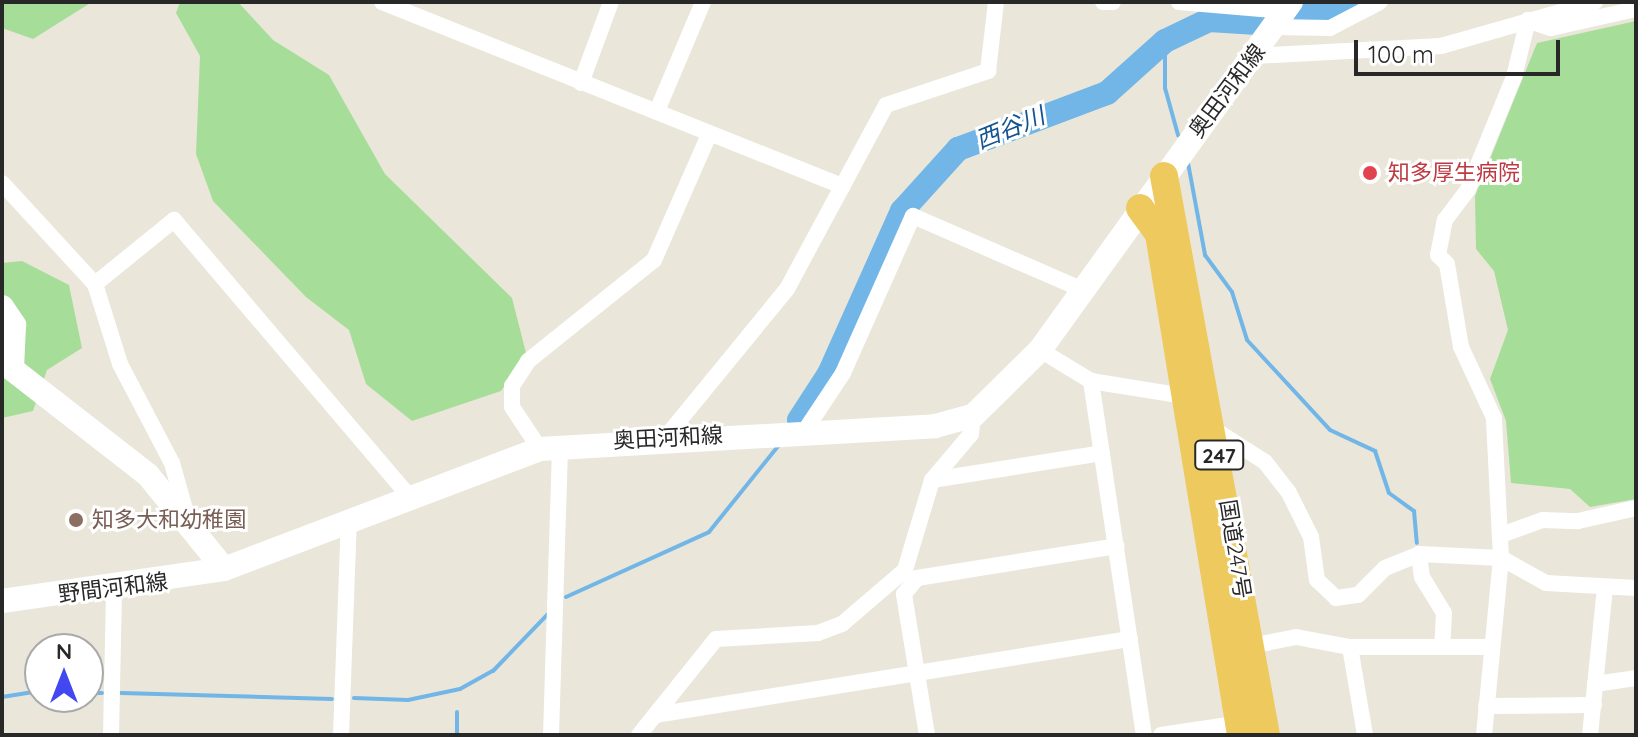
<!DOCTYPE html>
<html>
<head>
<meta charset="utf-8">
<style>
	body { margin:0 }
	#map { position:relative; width:1638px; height:737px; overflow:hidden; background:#eae6da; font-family:Quicksand,"Noto Sans JP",sans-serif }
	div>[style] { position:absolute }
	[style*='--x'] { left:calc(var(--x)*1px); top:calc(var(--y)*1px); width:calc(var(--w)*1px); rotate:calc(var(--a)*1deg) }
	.green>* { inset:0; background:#a6de99 }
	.stream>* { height:4px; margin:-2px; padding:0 2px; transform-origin:2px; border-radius:2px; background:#72b6e7 }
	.river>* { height:24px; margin:-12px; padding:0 12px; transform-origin:12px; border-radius:12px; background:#72b6e7 }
	.minor>* { height:16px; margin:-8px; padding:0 8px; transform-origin:8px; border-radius:8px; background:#fff }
	.secondary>* { height:24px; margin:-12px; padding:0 12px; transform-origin:12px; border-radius:12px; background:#fff }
	.trunk>* { height:28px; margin:-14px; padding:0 14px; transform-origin:14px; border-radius:14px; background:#eeca5e }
	.dots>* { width:22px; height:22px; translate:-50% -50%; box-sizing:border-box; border:4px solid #fff; border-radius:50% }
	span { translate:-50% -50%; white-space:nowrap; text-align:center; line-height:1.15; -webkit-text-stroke:6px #fff; paint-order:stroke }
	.shield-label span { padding:2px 6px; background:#fff; border:2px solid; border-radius:6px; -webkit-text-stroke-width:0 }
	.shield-label { font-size:20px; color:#282828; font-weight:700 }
	.street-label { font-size:22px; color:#282828 }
	.health-label { font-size:22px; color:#be3a42 }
	.left { translate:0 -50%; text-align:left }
	.education-label { font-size:22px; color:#785e54 }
	.water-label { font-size:24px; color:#145290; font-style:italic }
	.frame { position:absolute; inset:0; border:4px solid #282828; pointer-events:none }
	.north { position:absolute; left:24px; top:633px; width:80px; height:80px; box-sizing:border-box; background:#fff; border:2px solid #a9a9a9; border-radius:50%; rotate:0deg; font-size:22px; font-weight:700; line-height:32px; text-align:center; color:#282828 }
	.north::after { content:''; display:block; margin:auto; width:28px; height:36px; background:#4247f0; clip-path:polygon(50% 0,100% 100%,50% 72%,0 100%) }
	.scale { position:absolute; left:1354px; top:40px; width:206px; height:36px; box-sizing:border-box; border:4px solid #282828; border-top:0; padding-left:10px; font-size:24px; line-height:28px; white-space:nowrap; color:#282828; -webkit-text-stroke:6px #fff; paint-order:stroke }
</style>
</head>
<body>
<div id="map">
	<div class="green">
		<div style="clip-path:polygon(2px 2px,92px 2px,33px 39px,2px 28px)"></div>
		<div style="clip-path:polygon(180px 2px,238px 2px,273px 40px,329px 75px,385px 174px,512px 298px,526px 353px,501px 391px,412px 421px,366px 384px,349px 330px,306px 297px,213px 201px,196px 154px,200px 56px,176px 13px)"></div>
		<div style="clip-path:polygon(1636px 21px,1636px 499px,1590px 507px,1570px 489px,1511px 483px,1506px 421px,1490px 379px,1508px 330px,1494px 271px,1476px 249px,1475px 196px,1537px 43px)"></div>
		<div style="clip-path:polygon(22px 261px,69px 285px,82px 348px,47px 370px,33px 411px,2px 418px,2px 263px)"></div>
	</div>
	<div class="stream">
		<div style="--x:1165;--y:41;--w:47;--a:90"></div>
		<div style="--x:1165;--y:88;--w:49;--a:74.5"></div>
		<div style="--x:1188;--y:163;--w:94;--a:79.5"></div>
		<div style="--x:1205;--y:255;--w:46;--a:53.9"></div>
		<div style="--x:1232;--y:292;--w:50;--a:72.6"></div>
		<div style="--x:1247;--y:340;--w:122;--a:47.3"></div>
		<div style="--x:1330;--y:430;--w:50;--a:25"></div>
		<div style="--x:1375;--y:451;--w:44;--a:71.6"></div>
		<div style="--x:1389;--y:493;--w:31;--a:36"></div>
		<div style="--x:1414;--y:511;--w:32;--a:85"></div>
		<div style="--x:566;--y:597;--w:157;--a:-24.4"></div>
		<div style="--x:709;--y:532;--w:112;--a:-51.2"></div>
		<div style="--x:88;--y:693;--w:14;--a:0"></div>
		<div style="--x:121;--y:693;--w:211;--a:1.6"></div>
		<div style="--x:2;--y:697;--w:38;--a:-9"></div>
		<div style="--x:354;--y:698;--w:54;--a:2.1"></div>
		<div style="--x:408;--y:700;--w:53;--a:-11.9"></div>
		<div style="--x:460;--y:689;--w:38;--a:-29"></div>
		<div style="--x:493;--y:671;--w:81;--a:-46"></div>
		<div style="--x:457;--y:735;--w:23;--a:-90"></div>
	</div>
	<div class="river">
		<div style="--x:1296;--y:19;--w:53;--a:-18.8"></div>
		<div style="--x:799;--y:420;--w:55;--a:-56.9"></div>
		<div style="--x:829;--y:374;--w:179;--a:-65.9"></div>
		<div style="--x:902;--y:211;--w:84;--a:-47.9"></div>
		<div style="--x:958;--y:149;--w:159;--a:-20.6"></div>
		<div style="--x:1107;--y:93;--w:78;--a:-41.9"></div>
		<div style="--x:1165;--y:41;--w:49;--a:-25.5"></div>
		<div style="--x:1209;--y:20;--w:48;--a:3.6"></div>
	</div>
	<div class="minor">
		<div style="--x:382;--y:2;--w:496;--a:21.8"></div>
		<div style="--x:1103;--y:2;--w:10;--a:0"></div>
		<div style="--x:1179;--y:2;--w:105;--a:4.9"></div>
		<div style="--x:1529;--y:21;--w:23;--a:18"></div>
		<div style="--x:1551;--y:28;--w:87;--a:-12.6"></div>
		<div style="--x:1274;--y:27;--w:56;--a:1"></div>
		<div style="--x:1330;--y:28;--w:56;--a:-27.5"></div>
		<div style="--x:1254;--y:56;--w:187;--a:-3.1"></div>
		<div style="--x:1441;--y:46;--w:160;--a:-15.9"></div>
		<div style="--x:581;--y:83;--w:86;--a:-69.7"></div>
		<div style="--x:657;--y:111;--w:118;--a:-67.1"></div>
		<div style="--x:2;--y:183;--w:137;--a:47.4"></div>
		<div style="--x:95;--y:284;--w:84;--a:72.6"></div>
		<div style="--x:120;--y:364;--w:112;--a:62.3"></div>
		<div style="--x:172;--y:463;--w:55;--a:74.2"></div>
		<div style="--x:95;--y:284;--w:102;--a:-39"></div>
		<div style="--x:174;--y:220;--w:362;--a:49.6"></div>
		<div style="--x:1040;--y:350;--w:60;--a:31.3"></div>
		<div style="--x:1091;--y:381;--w:95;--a:9.1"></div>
		<div style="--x:1091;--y:381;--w:358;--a:81.5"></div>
		<div style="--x:1215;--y:430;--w:59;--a:32.6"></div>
		<div style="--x:1265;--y:462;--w:37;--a:52"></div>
		<div style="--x:1288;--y:491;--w:51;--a:63.4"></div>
		<div style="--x:1311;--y:537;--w:43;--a:82.1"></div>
		<div style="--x:1317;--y:580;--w:26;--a:43"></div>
		<div style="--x:1336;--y:598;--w:22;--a:-8"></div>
		<div style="--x:1358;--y:595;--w:38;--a:-45"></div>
		<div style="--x:1385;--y:568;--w:37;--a:-22"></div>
		<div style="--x:1419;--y:554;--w:82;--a:2.8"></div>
		<div style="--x:1501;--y:558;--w:51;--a:29.1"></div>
		<div style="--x:1546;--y:583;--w:90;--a:3.2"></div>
		<div style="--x:804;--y:432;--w:71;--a:-56.5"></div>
		<div style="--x:843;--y:373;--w:172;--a:-66"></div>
		<div style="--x:913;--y:216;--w:185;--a:23.5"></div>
		<div style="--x:665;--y:438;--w:193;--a:-50.7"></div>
		<div style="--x:787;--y:289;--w:209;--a:-61.7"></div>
		<div style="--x:886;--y:105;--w:108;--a:-18.4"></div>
		<div style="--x:988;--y:71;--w:69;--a:-83.4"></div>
		<div style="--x:540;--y:449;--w:50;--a:-123.7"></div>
		<div style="--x:512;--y:407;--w:21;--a:-90"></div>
		<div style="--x:512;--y:386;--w:30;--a:-57"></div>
		<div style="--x:528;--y:361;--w:161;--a:-38.7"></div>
		<div style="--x:654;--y:260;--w:137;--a:-66.3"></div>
		<div style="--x:932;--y:480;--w:172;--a:-9"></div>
		<div style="--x:1501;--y:535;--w:45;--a:-19.7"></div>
		<div style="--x:1543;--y:520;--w:35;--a:2"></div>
		<div style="--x:1578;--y:521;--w:59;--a:-12.6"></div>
		<div style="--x:1419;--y:554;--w:23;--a:83"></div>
		<div style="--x:1422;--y:577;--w:42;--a:58.6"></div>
		<div style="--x:1444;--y:613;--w:34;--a:93"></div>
		<div style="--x:1251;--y:646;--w:46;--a:-11.3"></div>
		<div style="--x:1296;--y:637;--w:55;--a:10.5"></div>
		<div style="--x:1350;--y:647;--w:142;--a:0"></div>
		<div style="--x:1350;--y:647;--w:89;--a:80.3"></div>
		<div style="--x:1595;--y:684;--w:41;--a:-8.3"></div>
		<div style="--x:1486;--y:706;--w:108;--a:-0.5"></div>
		<div style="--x:655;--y:715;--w:481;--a:-9.1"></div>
		<div style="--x:111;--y:735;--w:147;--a:-88.8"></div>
		<div style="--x:341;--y:735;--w:214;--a:-87.9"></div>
		<div style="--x:551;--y:735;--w:290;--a:-88.2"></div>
		<div style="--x:639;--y:735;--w:123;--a:-51.3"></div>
		<div style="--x:716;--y:639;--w:102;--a:-3.4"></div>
		<div style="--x:818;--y:633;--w:26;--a:-21"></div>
		<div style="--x:842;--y:624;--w:83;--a:-40.6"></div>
		<div style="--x:905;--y:570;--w:94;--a:-73.3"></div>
		<div style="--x:932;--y:480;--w:60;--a:-49.7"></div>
		<div style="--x:971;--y:434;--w:18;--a:-84"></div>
		<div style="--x:927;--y:735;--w:143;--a:-99.3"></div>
		<div style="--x:904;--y:594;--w:21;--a:-51"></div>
		<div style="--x:917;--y:578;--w:202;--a:-9.1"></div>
		<div style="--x:1161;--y:735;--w:80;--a:-8.6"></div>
		<div style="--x:1484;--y:735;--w:178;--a:-84.5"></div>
		<div style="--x:1501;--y:558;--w:140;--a:-92.9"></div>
		<div style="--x:1494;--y:418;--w:78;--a:-114.9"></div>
		<div style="--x:1461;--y:347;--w:84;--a:-99.6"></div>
		<div style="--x:1447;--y:264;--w:13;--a:-135"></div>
		<div style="--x:1438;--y:255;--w:36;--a:-79"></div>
		<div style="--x:1445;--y:220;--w:39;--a:-53"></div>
		<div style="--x:1468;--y:189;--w:121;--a:-67.7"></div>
		<div style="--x:1514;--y:77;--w:59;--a:-76.2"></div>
		<div style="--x:1590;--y:735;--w:149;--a:-84.2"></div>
	</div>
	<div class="secondary">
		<div style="--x:2;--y:307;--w:22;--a:56"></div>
		<div style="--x:14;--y:325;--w:44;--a:92.6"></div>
		<div style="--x:12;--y:369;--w:172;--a:37.9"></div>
		<div style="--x:148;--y:475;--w:121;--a:51"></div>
		<div style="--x:224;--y:569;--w:338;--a:-20.8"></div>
		<div style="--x:540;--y:449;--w:396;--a:-3.3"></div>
		<div style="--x:935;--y:426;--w:39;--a:-15"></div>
		<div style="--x:973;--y:416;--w:94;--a:-44.6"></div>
		<div style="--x:1040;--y:350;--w:429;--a:-54.2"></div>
		<div style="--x:2;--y:601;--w:224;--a:-8.2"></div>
	</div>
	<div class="trunk">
		<div style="--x:1164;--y:176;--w:568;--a:79.66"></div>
		<div style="--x:1140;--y:208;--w:32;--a:54"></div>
		<div style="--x:1159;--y:234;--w:508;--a:80.7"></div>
	</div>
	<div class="dots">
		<div style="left:1370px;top:173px;background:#e0444e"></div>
		<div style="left:76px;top:520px;background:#8d6e63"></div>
	</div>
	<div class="shield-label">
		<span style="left:1219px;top:455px">247</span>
	</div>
	<div class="street-label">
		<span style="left:1227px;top:91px;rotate:-53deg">奥田河和線</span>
		<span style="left:668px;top:438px;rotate:-3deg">奥田河和線</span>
		<span style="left:1235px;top:549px;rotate:81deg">国道247号</span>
		<span style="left:113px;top:588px;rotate:-7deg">野間河和線</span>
	</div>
	<div class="health-label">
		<span class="left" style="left:1388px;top:173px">知多厚生病院</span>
	</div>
	<div class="education-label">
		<span class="left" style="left:92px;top:520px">知多大和幼稚園</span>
	</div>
	<div class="water-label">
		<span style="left:1010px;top:128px;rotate:-22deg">西谷川</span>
	</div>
	<div class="frame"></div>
	<div class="north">N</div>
	<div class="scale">100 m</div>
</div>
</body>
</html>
